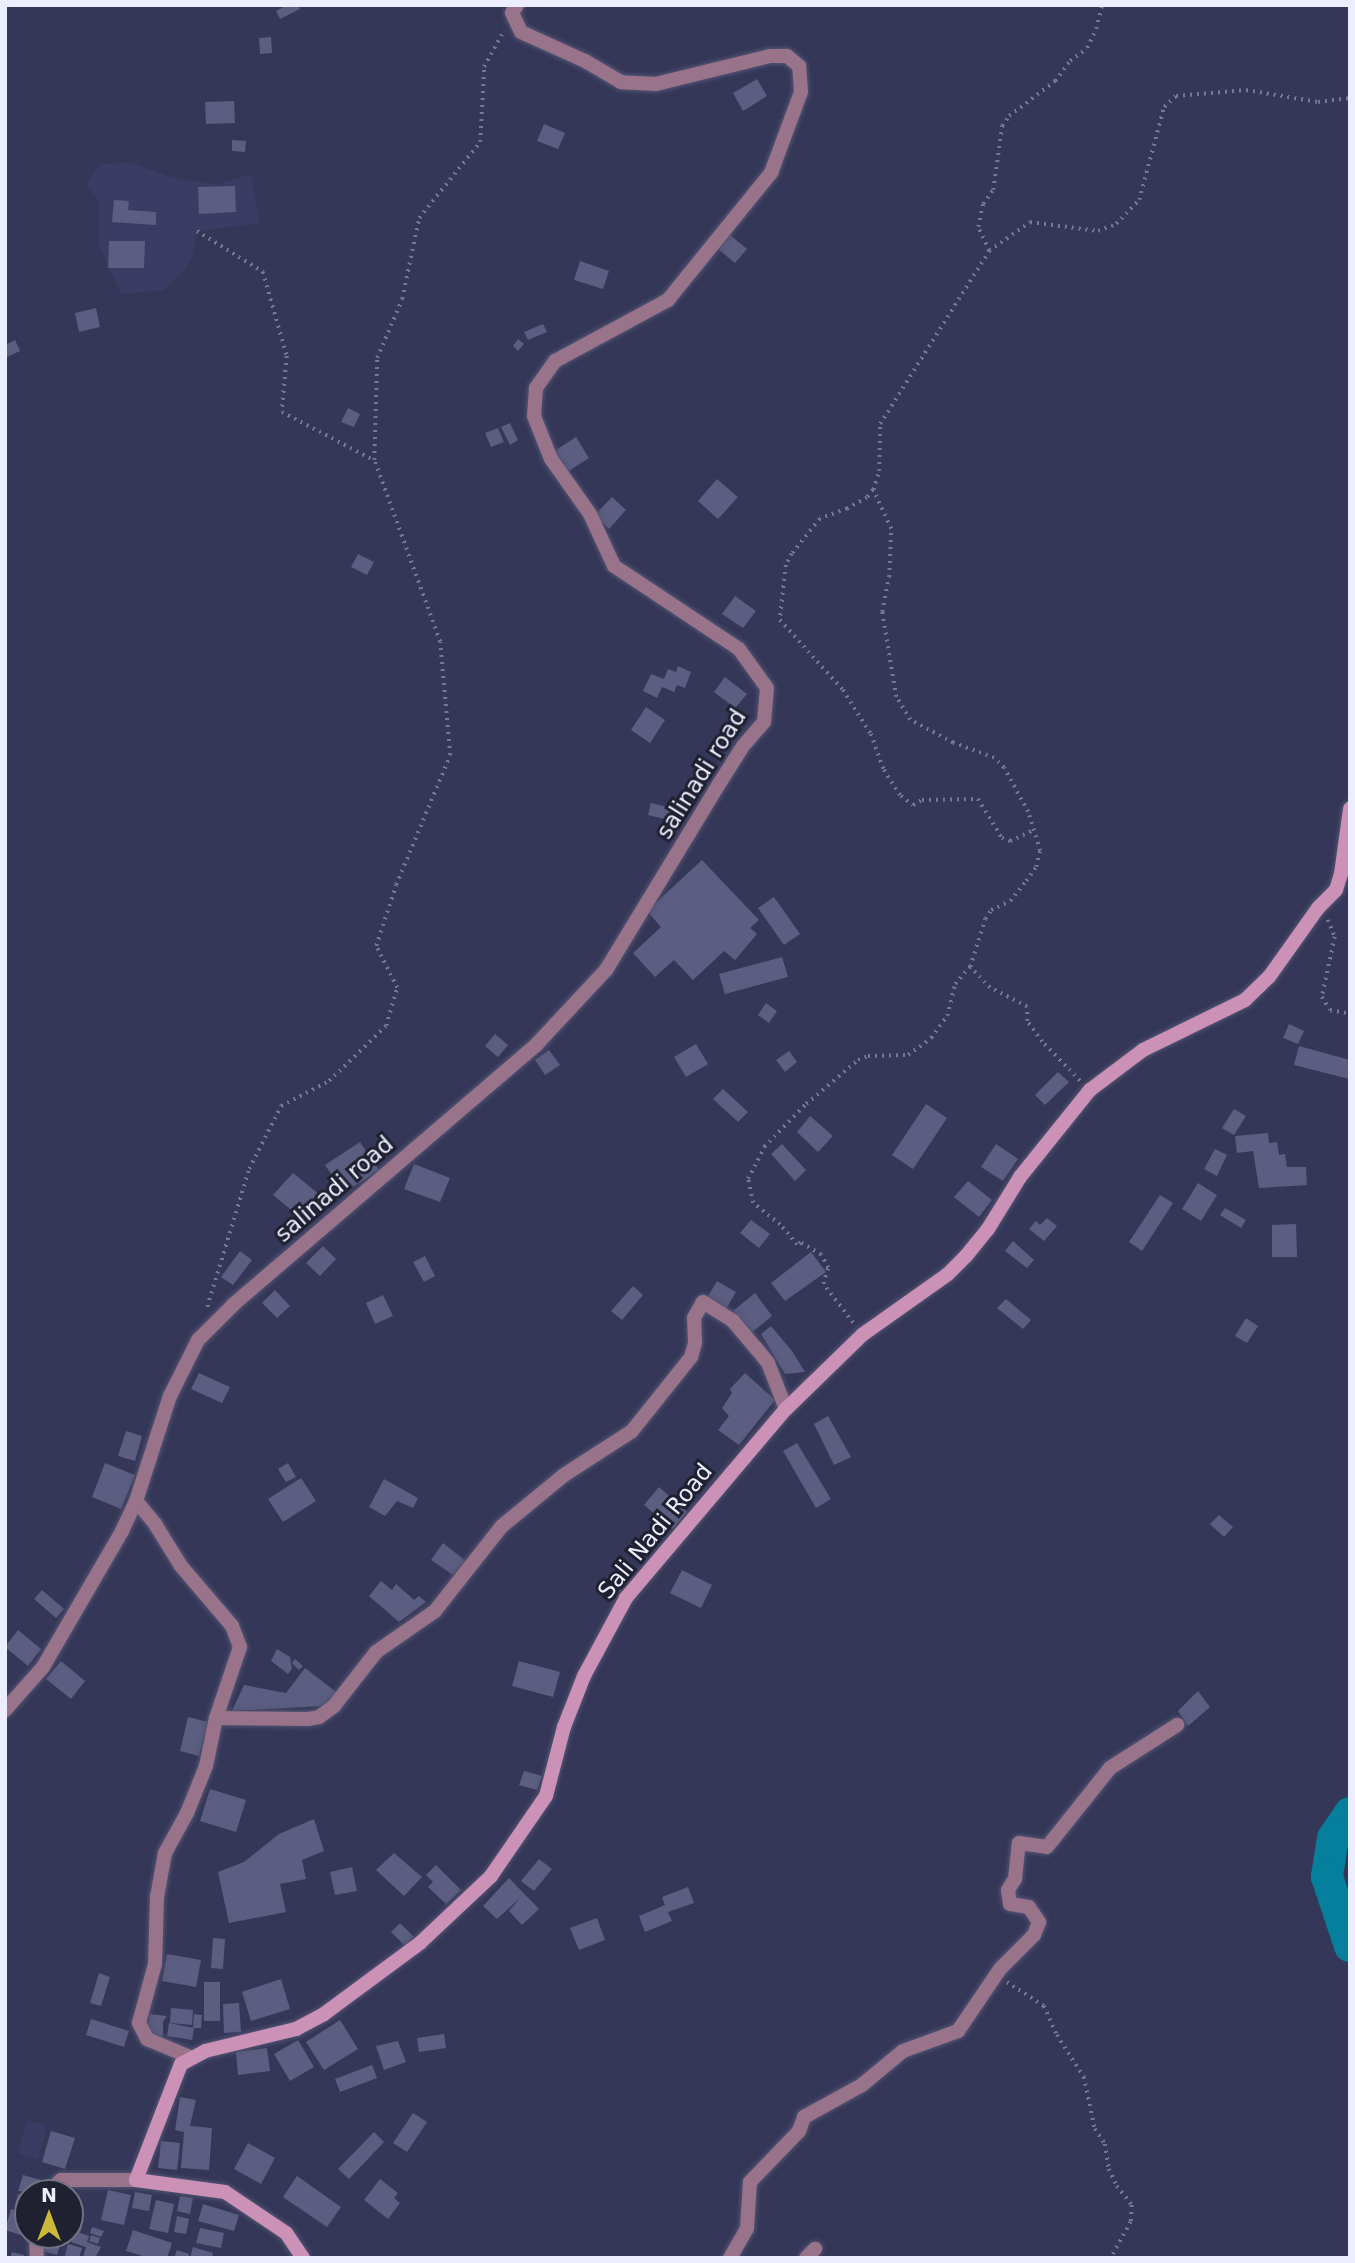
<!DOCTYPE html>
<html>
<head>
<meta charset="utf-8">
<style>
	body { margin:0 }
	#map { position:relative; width:1355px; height:2263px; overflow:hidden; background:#353758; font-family:"DejaVu Sans",sans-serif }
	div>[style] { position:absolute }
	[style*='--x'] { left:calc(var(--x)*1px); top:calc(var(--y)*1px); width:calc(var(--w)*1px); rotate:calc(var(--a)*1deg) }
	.built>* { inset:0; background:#3b3c64 }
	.river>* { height:32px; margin:-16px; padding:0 16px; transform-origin:16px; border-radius:16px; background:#057f9b }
	.building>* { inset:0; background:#5b5d81 }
	.path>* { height:3.5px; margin-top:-1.75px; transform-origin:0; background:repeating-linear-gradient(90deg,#757793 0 2px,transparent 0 7px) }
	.roads { filter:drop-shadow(0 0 2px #525473) drop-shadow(0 0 2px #525473) }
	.minor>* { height:14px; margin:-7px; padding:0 7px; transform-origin:7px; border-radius:7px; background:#98738a }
	.tertiary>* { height:14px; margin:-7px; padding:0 7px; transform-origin:7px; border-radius:7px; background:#98738a }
	.secondary>* { height:14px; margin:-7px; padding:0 7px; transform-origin:7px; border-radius:7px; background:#cb91b6 }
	span { translate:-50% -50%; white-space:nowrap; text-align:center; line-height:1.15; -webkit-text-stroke:6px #1f2030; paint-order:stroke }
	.street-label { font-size:23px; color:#eceeff }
	.frame { position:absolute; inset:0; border:7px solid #eceeff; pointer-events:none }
	.north { position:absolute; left:14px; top:2179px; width:70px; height:70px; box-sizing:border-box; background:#1f2030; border:2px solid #717283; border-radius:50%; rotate:0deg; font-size:19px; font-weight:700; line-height:28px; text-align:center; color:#eceeff }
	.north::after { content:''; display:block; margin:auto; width:24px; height:32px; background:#ccb939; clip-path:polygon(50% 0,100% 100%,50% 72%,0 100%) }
</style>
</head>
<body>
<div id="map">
	<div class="built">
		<div style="clip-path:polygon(129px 162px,173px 178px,217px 185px,251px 174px,260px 223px,197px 231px,192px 256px,184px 271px,164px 290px,121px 294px,98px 242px,99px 201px,86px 184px,100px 165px)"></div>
		<div style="clip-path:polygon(27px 2120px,47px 2126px,38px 2159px,18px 2153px)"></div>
	</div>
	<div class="river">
		<div style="--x:1350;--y:1813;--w:30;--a:124"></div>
		<div style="--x:1333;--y:1838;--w:39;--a:99"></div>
		<div style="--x:1327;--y:1877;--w:73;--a:71.6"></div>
	</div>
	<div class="building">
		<div style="clip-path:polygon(287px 5px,298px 5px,300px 9px,280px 19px,276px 11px)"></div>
		<div style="clip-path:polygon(271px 37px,272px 53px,260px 54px,259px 38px)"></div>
		<div style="clip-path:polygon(757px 79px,767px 96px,743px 111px,733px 93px)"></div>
		<div style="clip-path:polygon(234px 101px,235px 123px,206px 124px,205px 102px)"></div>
		<div style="clip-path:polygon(544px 124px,565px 133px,558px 149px,537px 141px)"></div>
		<div style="clip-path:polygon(232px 140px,246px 141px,245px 152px,232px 151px)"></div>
		<div style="clip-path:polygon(235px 186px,236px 212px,199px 214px,198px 187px)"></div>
		<div style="clip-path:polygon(114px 200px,129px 201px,128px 210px,156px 212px,156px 225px,112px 222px)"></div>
		<div style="clip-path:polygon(730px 235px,747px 249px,735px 263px,718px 249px)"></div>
		<div style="clip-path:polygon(109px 241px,145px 241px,144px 268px,108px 268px)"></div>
		<div style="clip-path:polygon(580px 261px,609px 271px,603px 289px,574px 280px)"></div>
		<div style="clip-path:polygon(96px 308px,100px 327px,79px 332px,75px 313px)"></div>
		<div style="clip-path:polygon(543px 324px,547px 332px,528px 340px,524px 332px)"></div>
		<div style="clip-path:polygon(518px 339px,524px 344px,518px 351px,513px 346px)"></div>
		<div style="clip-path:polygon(15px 340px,20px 351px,5px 358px,5px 345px)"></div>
		<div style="clip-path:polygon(348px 408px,360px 414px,354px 427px,341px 422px)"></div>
		<div style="clip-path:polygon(510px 423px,518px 440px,510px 445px,501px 427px)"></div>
		<div style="clip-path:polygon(498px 428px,504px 442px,491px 447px,485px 433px)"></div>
		<div style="clip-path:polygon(576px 437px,589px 458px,567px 472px,553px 452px)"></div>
		<div style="clip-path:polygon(717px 479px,738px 497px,718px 519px,698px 501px)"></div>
		<div style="clip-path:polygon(612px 497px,626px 510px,609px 529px,595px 515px)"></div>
		<div style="clip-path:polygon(358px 554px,374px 562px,367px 575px,351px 567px)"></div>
		<div style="clip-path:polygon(735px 596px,756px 611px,743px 628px,722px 614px)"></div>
		<div style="clip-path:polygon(678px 666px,691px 672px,685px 688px,677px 685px,674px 692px,662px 687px,657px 698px,643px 691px,651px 674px,664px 679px,668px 669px,676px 672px)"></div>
		<div style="clip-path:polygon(725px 677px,747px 694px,735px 708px,714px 692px)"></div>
		<div style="clip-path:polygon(646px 707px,665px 720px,650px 743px,631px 730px)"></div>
		<div style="clip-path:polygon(651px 803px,679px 810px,677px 822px,648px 815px)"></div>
		<div style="clip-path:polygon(702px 860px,759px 920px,750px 928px,757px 934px,735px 960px,724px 951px,693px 980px,674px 960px,655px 977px,633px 953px,661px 927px,647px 911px)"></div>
		<div style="clip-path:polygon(774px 897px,800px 934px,784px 945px,758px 908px)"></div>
		<div style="clip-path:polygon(782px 957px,788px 977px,725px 994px,719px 974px)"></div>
		<div style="clip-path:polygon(766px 1003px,777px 1011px,769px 1023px,758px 1015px)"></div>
		<div style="clip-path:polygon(1289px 1024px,1304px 1031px,1298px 1044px,1283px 1038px)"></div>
		<div style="clip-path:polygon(495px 1034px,508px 1045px,498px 1057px,485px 1046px)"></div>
		<div style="clip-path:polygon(696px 1044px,708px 1064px,686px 1077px,674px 1057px)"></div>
		<div style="clip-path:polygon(1299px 1046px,1350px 1060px,1349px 1079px,1294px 1065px)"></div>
		<div style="clip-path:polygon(549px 1050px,560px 1065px,545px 1075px,535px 1060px)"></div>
		<div style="clip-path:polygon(789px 1051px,797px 1062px,785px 1072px,776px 1060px)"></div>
		<div style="clip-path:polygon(1058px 1072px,1069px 1082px,1045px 1105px,1035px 1095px)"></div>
		<div style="clip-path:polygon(723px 1089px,748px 1112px,738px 1122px,713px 1099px)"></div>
		<div style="clip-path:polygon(926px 1104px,947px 1118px,913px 1169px,892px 1155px)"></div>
		<div style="clip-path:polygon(1234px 1109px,1246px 1116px,1234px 1135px,1222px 1128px)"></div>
		<div style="clip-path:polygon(810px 1116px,833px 1136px,818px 1152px,797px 1132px)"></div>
		<div style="clip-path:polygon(1268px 1133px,1269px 1143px,1277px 1142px,1279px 1155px,1285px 1154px,1287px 1167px,1306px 1167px,1307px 1185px,1259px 1188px,1253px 1151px,1237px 1153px,1235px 1136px)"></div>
		<div style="clip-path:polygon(360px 1142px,379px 1170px,344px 1193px,325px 1165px)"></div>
		<div style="clip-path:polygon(782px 1144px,806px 1170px,795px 1181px,771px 1154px)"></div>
		<div style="clip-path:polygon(996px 1144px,1018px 1159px,1003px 1181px,981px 1167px)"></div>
		<div style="clip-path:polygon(1215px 1149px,1227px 1155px,1217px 1176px,1204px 1169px)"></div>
		<div style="clip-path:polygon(414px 1164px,450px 1178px,440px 1202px,404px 1189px)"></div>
		<div style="clip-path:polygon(293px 1173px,320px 1195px,301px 1218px,273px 1195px)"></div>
		<div style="clip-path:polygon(968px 1181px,992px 1200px,979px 1217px,954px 1197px)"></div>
		<div style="clip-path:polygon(1198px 1183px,1217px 1195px,1201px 1221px,1182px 1209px)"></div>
		<div style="clip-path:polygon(1160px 1195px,1173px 1203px,1142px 1251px,1129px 1242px)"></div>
		<div style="clip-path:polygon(1225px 1208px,1246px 1220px,1241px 1228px,1220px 1215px)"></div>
		<div style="clip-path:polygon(1047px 1218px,1057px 1226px,1044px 1241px,1029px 1229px,1036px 1221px,1040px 1225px)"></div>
		<div style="clip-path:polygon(751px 1220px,770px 1234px,759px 1248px,740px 1233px)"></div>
		<div style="clip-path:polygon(1296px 1224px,1297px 1257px,1272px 1257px,1272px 1225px)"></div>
		<div style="clip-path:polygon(1013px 1241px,1034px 1260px,1027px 1268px,1005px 1251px)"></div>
		<div style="clip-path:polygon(323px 1246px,336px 1259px,320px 1276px,306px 1263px)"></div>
		<div style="clip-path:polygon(240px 1251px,252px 1260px,233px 1285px,221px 1277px)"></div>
		<div style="clip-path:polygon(811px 1252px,826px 1272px,785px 1301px,771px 1283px)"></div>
		<div style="clip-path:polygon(425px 1256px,435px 1276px,424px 1282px,413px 1262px)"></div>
		<div style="clip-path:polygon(717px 1281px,736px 1292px,726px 1309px,707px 1298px)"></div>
		<div style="clip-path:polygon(633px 1286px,643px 1295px,622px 1320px,611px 1311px)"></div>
		<div style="clip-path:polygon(275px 1290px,290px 1306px,277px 1318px,262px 1303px)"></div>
		<div style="clip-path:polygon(755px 1293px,772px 1316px,751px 1333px,733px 1311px)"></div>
		<div style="clip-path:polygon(383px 1295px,393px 1316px,375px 1324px,366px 1303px)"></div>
		<div style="clip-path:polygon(1006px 1299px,1031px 1320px,1023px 1329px,997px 1308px)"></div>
		<div style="clip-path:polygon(1246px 1318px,1258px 1326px,1247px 1343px,1235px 1336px)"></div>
		<div style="clip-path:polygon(771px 1326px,792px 1351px,805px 1372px,785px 1374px,761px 1334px)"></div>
		<div style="clip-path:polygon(199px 1373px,230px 1387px,222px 1403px,191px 1389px)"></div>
		<div style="clip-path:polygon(745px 1373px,775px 1400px,739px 1445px,718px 1430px,729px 1416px,722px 1408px,732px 1393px,730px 1389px)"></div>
		<div style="clip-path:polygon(828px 1416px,851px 1457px,834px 1465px,814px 1424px)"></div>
		<div style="clip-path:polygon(126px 1431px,142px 1436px,135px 1461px,118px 1456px)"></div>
		<div style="clip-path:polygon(797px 1443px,831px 1499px,816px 1508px,783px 1451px)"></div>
		<div style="clip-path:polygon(105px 1463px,135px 1475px,121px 1509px,92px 1497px)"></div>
		<div style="clip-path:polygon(288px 1463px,296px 1477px,286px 1482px,278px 1469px)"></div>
		<div style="clip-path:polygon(301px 1478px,316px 1501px,283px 1522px,268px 1499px)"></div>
		<div style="clip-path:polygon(384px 1479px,418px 1498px,413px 1508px,397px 1501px,385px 1516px,369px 1507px)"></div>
		<div style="clip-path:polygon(659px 1487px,687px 1512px,673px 1529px,644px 1505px)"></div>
		<div style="clip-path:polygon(1219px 1515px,1233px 1527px,1224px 1537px,1210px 1524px)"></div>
		<div style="clip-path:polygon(443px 1543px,466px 1561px,453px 1575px,431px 1560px)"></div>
		<div style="clip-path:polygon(682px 1570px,712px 1585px,701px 1608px,670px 1593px)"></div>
		<div style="clip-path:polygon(381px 1581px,392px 1590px,396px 1584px,414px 1600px,419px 1596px,426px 1602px,399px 1622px,369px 1596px)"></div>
		<div style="clip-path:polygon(42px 1590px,64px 1609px,56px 1618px,34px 1599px)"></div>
		<div style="clip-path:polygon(18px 1630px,41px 1649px,28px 1666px,5px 1647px)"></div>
		<div style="clip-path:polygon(277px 1649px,290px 1657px,292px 1669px,288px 1674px,271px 1661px)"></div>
		<div style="clip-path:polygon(295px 1659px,303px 1666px,299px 1670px,292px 1663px)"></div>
		<div style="clip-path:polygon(61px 1661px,85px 1681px,71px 1699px,46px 1679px)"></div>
		<div style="clip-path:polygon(519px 1661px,560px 1672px,553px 1697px,512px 1686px)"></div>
		<div style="clip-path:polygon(305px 1668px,340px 1695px,323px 1706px,232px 1711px,244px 1685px,286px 1693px)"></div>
		<div style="clip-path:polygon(1198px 1691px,1210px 1707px,1188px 1726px,1178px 1711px)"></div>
		<div style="clip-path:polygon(188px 1717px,208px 1722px,199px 1756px,180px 1751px)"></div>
		<div style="clip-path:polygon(524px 1771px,542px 1776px,537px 1790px,519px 1785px)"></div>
		<div style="clip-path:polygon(210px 1789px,246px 1800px,236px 1832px,200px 1821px)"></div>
		<div style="clip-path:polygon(314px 1819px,324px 1851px,302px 1860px,306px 1879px,280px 1884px,286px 1912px,229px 1923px,218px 1872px,244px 1862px,279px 1834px)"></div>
		<div style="clip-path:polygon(394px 1853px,422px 1877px,404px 1896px,376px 1870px)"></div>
		<div style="clip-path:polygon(539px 1859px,552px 1869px,534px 1891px,521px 1881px)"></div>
		<div style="clip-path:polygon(436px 1865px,461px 1890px,446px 1904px,428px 1887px,433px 1882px,426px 1875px)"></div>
		<div style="clip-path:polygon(352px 1867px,357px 1891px,335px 1895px,330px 1872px)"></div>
		<div style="clip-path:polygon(509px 1878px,539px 1909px,522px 1925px,509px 1911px,520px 1898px,497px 1919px,483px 1906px)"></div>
		<div style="clip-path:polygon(688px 1887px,694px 1903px,668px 1912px,672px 1921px,645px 1932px,639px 1916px,665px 1905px,662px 1897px)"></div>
		<div style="clip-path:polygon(597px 1918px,605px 1940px,579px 1950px,570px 1928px)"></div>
		<div style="clip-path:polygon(400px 1923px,414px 1937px,405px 1946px,391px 1932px)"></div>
		<div style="clip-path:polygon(213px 1938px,225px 1939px,223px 1969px,211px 1968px)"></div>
		<div style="clip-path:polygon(167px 1954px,201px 1960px,196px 1987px,162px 1981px)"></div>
		<div style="clip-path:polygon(99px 1973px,110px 1977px,101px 2006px,90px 2003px)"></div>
		<div style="clip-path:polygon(281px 1979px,290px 2009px,251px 2021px,242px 1992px)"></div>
		<div style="clip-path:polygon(204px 1982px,220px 1982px,220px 2021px,204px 2021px)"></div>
		<div style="clip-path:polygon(239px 2003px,241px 2032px,224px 2033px,223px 2004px)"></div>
		<div style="clip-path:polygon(171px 2008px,193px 2010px,192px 2025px,170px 2023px)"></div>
		<div style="clip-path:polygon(150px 2014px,167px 2016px,163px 2022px,163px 2037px,146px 2034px)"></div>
		<div style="clip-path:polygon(194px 2014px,202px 2015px,201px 2028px,193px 2028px)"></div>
		<div style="clip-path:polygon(91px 2019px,129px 2031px,124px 2047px,86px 2035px)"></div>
		<div style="clip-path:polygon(340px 2020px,358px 2049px,324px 2070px,306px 2042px)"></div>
		<div style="clip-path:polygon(169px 2023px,194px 2028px,192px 2040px,167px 2036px)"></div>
		<div style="clip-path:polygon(444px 2034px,446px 2048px,419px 2052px,417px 2038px)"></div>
		<div style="clip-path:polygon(298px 2040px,314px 2067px,290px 2081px,274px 2054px)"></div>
		<div style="clip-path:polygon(398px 2041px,406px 2062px,384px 2070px,376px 2046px)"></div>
		<div style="clip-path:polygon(267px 2048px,270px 2071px,238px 2075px,236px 2052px)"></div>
		<div style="clip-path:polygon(372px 2065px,377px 2078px,340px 2092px,335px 2079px)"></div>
		<div style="clip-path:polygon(180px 2097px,196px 2100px,190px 2126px,212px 2128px,209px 2170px,181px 2168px,184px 2132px,175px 2130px)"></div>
		<div style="clip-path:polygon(413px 2113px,427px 2122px,407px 2152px,393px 2143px)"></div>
		<div style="clip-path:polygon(51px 2131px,75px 2138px,65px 2169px,42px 2162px)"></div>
		<div style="clip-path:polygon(374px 2132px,384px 2142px,349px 2179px,338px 2169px)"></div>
		<div style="clip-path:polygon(161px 2141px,180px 2143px,177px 2170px,158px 2168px)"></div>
		<div style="clip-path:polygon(248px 2143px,275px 2158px,261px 2184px,234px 2169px)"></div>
		<div style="clip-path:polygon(23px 2175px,45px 2181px,41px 2193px,18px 2191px)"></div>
		<div style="clip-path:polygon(297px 2176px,341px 2207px,327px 2227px,283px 2197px)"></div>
		<div style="clip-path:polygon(380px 2179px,398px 2193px,394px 2198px,400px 2203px,388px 2219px,364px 2200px)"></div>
		<div style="clip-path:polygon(108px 2190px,131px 2195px,124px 2225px,101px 2220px)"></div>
		<div style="clip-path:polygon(135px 2192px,152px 2195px,149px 2211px,132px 2208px)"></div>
		<div style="clip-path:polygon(18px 2194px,28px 2197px,28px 2209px,15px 2205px)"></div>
		<div style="clip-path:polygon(180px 2196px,193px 2198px,190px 2214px,177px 2211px)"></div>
		<div style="clip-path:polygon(156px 2200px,174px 2204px,168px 2233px,149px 2229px)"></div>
		<div style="clip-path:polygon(203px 2204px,239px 2215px,234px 2231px,198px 2221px)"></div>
		<div style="clip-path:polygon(11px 2209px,28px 2214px,27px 2237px,5px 2230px)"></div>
		<div style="clip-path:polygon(177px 2216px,189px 2219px,186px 2234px,174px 2232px)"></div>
		<div style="clip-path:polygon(77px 2225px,82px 2227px,80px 2233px,89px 2236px,87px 2242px,101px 2247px,95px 2258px,83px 2257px,86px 2247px,71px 2242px)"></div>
		<div style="clip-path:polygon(92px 2227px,104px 2231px,101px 2237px,90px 2233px)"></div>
		<div style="clip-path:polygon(200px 2228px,224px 2233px,221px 2248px,196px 2243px)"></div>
		<div style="clip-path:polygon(133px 2230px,172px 2243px,167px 2258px,150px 2258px,126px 2251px)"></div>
		<div style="clip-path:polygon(47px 2235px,63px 2235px,57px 2255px,42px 2251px)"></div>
		<div style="clip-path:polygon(91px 2235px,100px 2238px,98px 2244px,89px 2241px)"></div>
		<div style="clip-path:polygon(68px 2244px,82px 2248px,79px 2258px,64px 2258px)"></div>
		<div style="clip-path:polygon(193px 2247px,213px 2253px,212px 2258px,190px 2258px)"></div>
		<div style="clip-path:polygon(177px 2250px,189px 2254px,188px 2258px,174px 2258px)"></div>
		<div style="clip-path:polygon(12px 2252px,24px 2255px,24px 2258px,10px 2258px)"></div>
	</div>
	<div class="path">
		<div style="--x:197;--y:231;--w:78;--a:31.8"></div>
		<div style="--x:263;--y:272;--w:87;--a:74.1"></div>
		<div style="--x:287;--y:356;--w:56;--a:95.1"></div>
		<div style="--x:282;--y:412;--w:104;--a:27.6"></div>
		<div style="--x:989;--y:251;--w:26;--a:-115"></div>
		<div style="--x:978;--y:227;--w:24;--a:-78"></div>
		<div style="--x:983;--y:204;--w:17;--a:-54"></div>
		<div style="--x:993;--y:190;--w:65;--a:-82"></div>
		<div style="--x:1002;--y:126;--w:12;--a:-55"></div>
		<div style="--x:1009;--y:116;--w:58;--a:-37.3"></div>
		<div style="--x:1055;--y:81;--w:25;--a:-53"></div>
		<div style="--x:1070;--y:61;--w:21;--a:-37"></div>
		<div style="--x:1087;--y:48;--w:21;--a:-65"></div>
		<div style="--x:1096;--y:29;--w:25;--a:-76"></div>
		<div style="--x:873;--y:490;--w:10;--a:127"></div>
		<div style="--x:867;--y:498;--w:23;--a:151"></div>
		<div style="--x:847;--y:509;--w:29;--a:160"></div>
		<div style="--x:820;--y:519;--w:45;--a:128.7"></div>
		<div style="--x:792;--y:554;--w:13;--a:119"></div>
		<div style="--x:786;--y:565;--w:55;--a:96.2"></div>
		<div style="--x:780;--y:620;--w:94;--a:48"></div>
		<div style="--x:843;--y:690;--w:52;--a:57.5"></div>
		<div style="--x:871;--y:734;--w:38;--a:70"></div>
		<div style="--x:884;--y:770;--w:31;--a:57"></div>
		<div style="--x:901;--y:796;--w:15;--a:37"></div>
		<div style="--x:913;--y:805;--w:10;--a:-29"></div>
		<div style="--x:922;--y:800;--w:56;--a:-1"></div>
		<div style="--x:978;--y:799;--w:46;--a:58.4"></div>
		<div style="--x:1002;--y:838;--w:9;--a:21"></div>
		<div style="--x:1010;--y:841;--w:26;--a:-25"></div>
		<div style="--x:1328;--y:920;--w:18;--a:68"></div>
		<div style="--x:1335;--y:937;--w:61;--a:102.2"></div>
		<div style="--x:1322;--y:997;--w:15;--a:58"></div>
		<div style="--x:1330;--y:1010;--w:20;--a:11"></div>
		<div style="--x:1080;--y:1081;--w:54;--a:-134.3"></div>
		<div style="--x:1042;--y:1042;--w:26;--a:-126"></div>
		<div style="--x:1027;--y:1021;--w:14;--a:-90"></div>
		<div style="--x:1027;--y:1007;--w:42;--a:-152.8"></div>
		<div style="--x:990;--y:988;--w:29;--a:-134"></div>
		<div style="--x:970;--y:967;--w:50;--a:-72.6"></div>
		<div style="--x:985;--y:919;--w:11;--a:-56"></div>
		<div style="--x:991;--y:910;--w:21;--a:-25"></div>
		<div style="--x:1010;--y:901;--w:26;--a:-51"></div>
		<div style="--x:1026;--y:881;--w:17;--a:-54"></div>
		<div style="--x:1036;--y:867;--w:16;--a:-76"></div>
		<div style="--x:1040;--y:851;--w:41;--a:-107.1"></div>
		<div style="--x:1028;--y:812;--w:50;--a:-118.6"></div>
		<div style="--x:1004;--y:768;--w:14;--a:-135"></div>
		<div style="--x:994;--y:758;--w:44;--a:-159.9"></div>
		<div style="--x:953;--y:743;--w:49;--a:-151.9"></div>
		<div style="--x:910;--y:720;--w:27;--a:-121"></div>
		<div style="--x:896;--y:697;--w:86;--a:-99.4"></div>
		<div style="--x:882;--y:612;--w:36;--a:-79"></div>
		<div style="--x:889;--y:577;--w:48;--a:-87.6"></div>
		<div style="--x:891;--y:529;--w:43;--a:-114.8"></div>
		<div style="--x:873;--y:490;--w:20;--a:-72"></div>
		<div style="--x:879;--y:471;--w:47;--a:-88.8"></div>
		<div style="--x:880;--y:424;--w:204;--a:-57.8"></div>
		<div style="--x:989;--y:251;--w:50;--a:-35.3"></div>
		<div style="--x:1030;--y:222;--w:69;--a:7.5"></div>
		<div style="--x:1098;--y:231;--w:19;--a:-21"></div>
		<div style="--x:1116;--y:224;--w:33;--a:-46"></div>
		<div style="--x:1139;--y:200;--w:96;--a:-75"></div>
		<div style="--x:1164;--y:107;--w:16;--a:-43"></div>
		<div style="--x:1176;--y:96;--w:70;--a:-4.9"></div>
		<div style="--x:1246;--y:90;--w:73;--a:9.5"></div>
		<div style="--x:1318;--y:102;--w:32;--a:-7"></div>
		<div style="--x:207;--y:1307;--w:144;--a:-73.1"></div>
		<div style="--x:249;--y:1169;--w:71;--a:-63.1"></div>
		<div style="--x:281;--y:1106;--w:54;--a:-27.5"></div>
		<div style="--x:329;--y:1081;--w:79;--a:-44"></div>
		<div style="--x:386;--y:1026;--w:40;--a:-74"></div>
		<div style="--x:397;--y:988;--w:47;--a:-116.6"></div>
		<div style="--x:376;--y:946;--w:64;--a:-71.8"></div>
		<div style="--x:396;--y:885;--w:141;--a:-67.4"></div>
		<div style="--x:450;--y:755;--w:113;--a:-95.1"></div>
		<div style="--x:440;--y:642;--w:194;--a:-109.9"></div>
		<div style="--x:374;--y:460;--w:102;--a:-88.3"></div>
		<div style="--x:377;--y:358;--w:64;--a:-67"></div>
		<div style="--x:402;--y:299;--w:83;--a:-78.1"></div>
		<div style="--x:419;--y:218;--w:97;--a:-51.2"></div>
		<div style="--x:480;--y:142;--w:75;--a:-86.9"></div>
		<div style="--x:484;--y:67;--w:42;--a:-61.6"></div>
		<div style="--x:853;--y:1323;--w:49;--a:-127.6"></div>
		<div style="--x:823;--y:1284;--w:17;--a:-73"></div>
		<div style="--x:828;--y:1268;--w:15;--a:-118"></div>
		<div style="--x:821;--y:1255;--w:23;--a:-149"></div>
		<div style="--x:801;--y:1243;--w:4;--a:153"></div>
		<div style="--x:797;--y:1245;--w:26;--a:-130"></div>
		<div style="--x:780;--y:1225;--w:35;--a:-141"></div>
		<div style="--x:753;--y:1203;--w:25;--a:-102"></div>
		<div style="--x:748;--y:1179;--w:36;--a:-63"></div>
		<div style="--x:764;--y:1147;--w:60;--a:-45.7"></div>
		<div style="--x:806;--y:1104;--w:68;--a:-40.2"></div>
		<div style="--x:858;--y:1060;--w:11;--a:-22"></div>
		<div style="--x:868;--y:1056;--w:40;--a:-1.4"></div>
		<div style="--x:908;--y:1055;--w:29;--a:-36"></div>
		<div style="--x:931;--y:1038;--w:27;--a:-54"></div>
		<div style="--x:947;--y:1016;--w:33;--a:-76"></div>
		<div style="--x:955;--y:984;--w:23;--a:-49"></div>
		<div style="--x:1007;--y:1982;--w:44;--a:33"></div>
		<div style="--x:1044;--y:2006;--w:32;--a:66"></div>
		<div style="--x:1057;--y:2035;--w:50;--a:57.3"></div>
		<div style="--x:1084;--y:2077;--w:53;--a:78.1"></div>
		<div style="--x:1095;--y:2129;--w:18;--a:56"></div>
		<div style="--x:1105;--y:2144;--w:25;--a:81"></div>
		<div style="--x:1109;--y:2169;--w:19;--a:65"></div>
		<div style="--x:1117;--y:2186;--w:24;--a:52"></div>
		<div style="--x:1132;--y:2205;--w:17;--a:93"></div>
		<div style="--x:1131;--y:2222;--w:41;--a:119.1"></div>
	</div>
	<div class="roads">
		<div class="minor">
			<div style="--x:136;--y:1501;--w:30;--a:50"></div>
			<div style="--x:155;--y:1524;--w:49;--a:58.2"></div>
			<div style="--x:181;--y:1566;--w:79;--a:49.6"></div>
			<div style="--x:232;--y:1626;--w:22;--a:69"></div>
			<div style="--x:240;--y:1647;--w:75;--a:108.7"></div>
			<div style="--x:216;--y:1718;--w:49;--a:101.8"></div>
			<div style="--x:206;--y:1766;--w:51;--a:112"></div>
			<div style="--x:187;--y:1813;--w:46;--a:118.8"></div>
			<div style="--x:165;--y:1853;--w:45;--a:100.3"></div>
			<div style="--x:157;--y:1897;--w:67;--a:91.7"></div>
			<div style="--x:155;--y:1964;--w:61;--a:105.2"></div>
			<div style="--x:139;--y:2023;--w:18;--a:63"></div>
			<div style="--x:147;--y:2039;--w:47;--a:22.7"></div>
			<div style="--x:216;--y:1718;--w:92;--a:0.6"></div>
			<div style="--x:308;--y:1719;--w:11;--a:-10"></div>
			<div style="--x:319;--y:1717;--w:19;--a:-36"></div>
			<div style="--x:334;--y:1706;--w:68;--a:-52.1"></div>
			<div style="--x:376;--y:1652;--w:72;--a:-34.8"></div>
			<div style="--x:435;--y:1611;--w:108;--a:-51.8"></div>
			<div style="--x:502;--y:1526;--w:80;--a:-39.4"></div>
			<div style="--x:564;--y:1475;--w:81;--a:-32.9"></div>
			<div style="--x:632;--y:1431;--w:95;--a:-51.4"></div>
			<div style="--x:691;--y:1357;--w:15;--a:-74"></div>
			<div style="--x:695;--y:1343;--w:25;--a:-92"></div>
			<div style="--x:694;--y:1318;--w:18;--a:-61"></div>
			<div style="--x:703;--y:1302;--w:36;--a:32"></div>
			<div style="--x:733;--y:1321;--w:35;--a:50"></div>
			<div style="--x:756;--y:1348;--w:19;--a:51"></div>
			<div style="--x:768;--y:1363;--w:49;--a:68.6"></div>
			<div style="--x:47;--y:2193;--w:19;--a:-43"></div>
			<div style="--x:61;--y:2180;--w:75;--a:0"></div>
			<div style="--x:36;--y:2235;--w:23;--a:88"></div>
			<div style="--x:730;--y:2258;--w:34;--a:-60"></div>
			<div style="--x:747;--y:2228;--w:46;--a:-86.3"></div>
			<div style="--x:750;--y:2182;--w:71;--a:-46.1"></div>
			<div style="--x:799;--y:2131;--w:15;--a:-70"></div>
			<div style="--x:804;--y:2117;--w:66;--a:-28.9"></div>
			<div style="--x:862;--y:2085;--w:53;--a:-39.7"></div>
			<div style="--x:903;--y:2051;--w:59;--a:-20"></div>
			<div style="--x:958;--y:2031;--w:75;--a:-55.9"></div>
			<div style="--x:1000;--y:1969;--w:48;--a:-45"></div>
			<div style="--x:1034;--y:1935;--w:14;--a:-69"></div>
			<div style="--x:1039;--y:1922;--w:18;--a:-124"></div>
			<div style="--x:1029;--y:1907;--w:19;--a:-171"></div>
			<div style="--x:1010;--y:1904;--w:14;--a:-98"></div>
			<div style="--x:1008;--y:1890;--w:13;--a:-58"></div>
			<div style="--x:1015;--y:1879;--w:36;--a:-84"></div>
			<div style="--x:1019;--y:1843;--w:28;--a:8"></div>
			<div style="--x:1047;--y:1847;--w:101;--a:-51.4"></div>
			<div style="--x:1110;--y:1768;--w:80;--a:-32.7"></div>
			<div style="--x:806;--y:2258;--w:13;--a:-45"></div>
		</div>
		<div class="tertiary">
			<div style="--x:5;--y:1710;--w:57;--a:-48.5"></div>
			<div style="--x:43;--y:1667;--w:157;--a:-59.8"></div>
			<div style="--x:122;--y:1531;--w:33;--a:-65"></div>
			<div style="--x:136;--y:1501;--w:110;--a:-72.1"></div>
			<div style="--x:170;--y:1396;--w:63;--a:-63.4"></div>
			<div style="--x:198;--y:1340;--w:51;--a:-45"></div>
			<div style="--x:234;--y:1304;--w:398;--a:-40.6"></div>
			<div style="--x:536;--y:1045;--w:103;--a:-47"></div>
			<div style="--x:606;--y:970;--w:218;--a:-58.7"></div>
			<div style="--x:719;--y:784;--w:45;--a:-57.7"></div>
			<div style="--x:743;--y:746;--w:32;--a:-49"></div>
			<div style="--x:764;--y:722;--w:34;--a:-85"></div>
			<div style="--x:767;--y:688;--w:48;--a:-125.7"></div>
			<div style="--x:739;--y:649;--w:150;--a:-146.4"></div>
			<div style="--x:614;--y:566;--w:57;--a:-114.8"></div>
			<div style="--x:590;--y:514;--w:67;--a:-125.3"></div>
			<div style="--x:551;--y:459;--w:46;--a:-111.6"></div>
			<div style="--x:534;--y:416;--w:28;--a:-86"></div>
			<div style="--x:536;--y:388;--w:33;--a:-55"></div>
			<div style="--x:555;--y:361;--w:128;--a:-28.4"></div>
			<div style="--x:668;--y:300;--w:164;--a:-51"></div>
			<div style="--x:771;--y:173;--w:86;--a:-69.7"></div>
			<div style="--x:801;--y:92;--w:26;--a:-94"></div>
			<div style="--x:799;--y:66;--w:16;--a:-140"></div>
			<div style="--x:787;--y:56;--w:17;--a:180"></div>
			<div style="--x:770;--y:56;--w:117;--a:166.2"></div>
			<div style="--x:656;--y:84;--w:35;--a:-177"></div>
			<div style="--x:621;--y:82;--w:42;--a:-149.7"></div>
			<div style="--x:585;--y:61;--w:70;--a:-155.6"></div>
			<div style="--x:521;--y:32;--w:21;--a:-115"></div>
			<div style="--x:512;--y:13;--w:9;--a:-58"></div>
		</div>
		<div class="secondary">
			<div style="--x:303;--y:2258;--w:30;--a:-124"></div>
			<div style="--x:286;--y:2233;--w:73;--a:-146.1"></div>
			<div style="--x:225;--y:2192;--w:90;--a:-172.3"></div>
			<div style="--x:136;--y:2180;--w:124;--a:-68.8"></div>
			<div style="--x:181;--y:2064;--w:27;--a:-28"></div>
			<div style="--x:205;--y:2051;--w:94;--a:-13.6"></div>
			<div style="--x:296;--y:2029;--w:32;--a:-28"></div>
			<div style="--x:324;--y:2014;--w:119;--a:-36.5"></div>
			<div style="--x:420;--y:1943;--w:98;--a:-43.3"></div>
			<div style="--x:491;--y:1876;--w:97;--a:-55.5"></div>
			<div style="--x:546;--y:1796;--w:71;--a:-75.4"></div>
			<div style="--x:564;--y:1727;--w:55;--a:-68.6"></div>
			<div style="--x:584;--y:1676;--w:89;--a:-61.7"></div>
			<div style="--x:626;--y:1598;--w:248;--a:-49.8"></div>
			<div style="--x:786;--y:1409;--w:106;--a:-44.2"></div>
			<div style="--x:862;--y:1335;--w:105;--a:-35.3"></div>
			<div style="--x:948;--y:1274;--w:25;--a:-45"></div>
			<div style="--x:966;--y:1256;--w:35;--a:-51"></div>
			<div style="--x:988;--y:1229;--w:61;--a:-58.4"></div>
			<div style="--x:1020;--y:1177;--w:112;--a:-51.2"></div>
			<div style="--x:1090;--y:1090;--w:66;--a:-37"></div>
			<div style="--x:1143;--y:1050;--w:114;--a:-26.1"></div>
			<div style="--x:1245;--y:1000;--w:33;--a:-44"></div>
			<div style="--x:1269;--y:977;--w:85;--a:-54.6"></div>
			<div style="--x:1318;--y:908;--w:25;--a:-45"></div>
			<div style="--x:1336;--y:890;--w:17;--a:-73"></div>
			<div style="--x:1341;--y:874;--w:66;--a:-82.1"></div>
		</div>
	</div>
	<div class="street-label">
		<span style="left:701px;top:774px;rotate:-58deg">salinadi road</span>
		<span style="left:334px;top:1189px;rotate:-41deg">salinadi road</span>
		<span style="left:655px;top:1531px;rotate:-51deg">Sali Nadi Road</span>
	</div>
	<div class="frame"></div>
	<div class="north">N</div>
</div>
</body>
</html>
